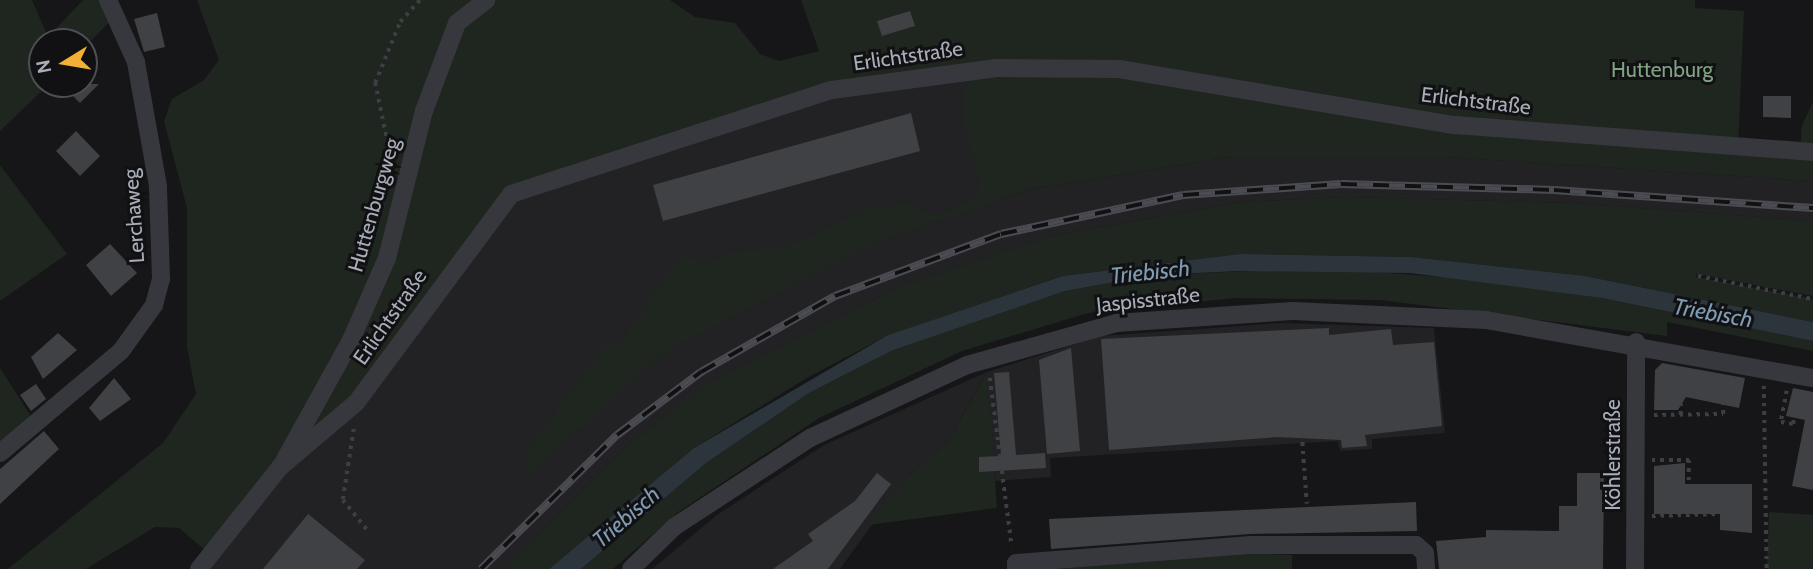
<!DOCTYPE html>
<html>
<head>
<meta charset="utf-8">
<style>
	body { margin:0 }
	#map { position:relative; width:1813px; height:569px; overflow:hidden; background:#161618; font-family:Cabin,sans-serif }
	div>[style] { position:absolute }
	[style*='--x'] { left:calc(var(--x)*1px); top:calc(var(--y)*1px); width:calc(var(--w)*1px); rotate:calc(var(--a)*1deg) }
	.built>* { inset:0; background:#222225 }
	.green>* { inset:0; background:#1e261f }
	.water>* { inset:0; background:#2c353c }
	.building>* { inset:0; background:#404145 }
	.path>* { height:3.5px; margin-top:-1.75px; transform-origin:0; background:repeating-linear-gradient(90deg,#3d3f44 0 3.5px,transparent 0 8.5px) }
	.street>* { height:18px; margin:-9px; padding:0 9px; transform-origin:9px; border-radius:9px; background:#37383d }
	.rail>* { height:8px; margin-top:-4px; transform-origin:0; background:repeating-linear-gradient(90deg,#111113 0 16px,#4a4c52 0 32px); box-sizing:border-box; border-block:2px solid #4a4c52 }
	span { translate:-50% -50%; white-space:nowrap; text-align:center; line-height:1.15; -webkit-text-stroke:6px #111113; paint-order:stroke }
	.street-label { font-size:21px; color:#a8adb8 }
	.park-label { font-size:21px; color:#7fa381 }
	.water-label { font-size:23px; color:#7f9bb3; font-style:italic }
	.north { position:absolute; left:28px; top:28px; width:70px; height:70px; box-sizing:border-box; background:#111113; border:2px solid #4d4f55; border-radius:50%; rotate:259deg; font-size:19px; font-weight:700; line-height:28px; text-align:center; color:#a8adb8 }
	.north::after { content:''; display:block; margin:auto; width:24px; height:32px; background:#f2b134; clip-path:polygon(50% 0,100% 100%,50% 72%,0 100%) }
</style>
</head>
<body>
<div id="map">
	<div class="built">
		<div style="clip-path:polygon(979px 70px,993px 202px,1031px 189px,1230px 157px,1447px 157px,1813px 181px,1813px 221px,1571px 203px,1346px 197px,1242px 202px,1046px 237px,908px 283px,705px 386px,632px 441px,505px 569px,199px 569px,511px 194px,764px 108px)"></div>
		<div style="clip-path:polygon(1282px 323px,1434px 328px,1445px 433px,1372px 439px,1372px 449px,1340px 451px,1338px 441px,1050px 458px,1051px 477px,995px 481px,986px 373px,947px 443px,907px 476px,840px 569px,652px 569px,717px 515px,824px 445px,987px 372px,1101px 336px)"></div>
	</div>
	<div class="green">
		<div style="clip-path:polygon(0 0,32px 0,48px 37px,83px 0,108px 0,115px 16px,84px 48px,84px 42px,42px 42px,42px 84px,49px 84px,0 131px)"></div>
		<div style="clip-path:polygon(197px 0,670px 0,695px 17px,735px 23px,760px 54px,779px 61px,819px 51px,801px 0,1695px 0,1695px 8px,1744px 11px,1738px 146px,1800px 151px,1802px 125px,1813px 102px,1813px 181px,1447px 157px,1230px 157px,1031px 189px,883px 239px,669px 349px,527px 476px,527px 450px,608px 341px,617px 347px,683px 253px,707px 266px,726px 253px,788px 247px,873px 206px,914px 204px,926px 213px,944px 214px,975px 198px,981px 184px,965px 128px,965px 87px,979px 71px,848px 87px,511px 194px,356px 403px,280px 467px,212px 556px,179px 528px,155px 527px,86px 569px,8px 569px,163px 443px,196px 394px,187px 347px,187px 208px,164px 121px,172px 99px,204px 80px,219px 60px)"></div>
		<div style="clip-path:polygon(0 165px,67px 254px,0 301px)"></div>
		<div style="clip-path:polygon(1346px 197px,1571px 203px,1813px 221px,1813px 296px,1697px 274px,1696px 277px,1813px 299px,1813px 322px,1585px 276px,1411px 257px,1240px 254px,1063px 276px,888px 335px,805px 379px,694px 448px,549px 569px,505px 569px,632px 441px,704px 386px,908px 283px,1046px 237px,1242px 202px)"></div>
		<div style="clip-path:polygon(1324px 268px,1494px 281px,1602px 298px,1813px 341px,1813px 351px,1667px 322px,1667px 336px,1380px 300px,1235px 298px,1088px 313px,962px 351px,819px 418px,677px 513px,613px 569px,581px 569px,706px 463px,809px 393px,891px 351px,1065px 291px,1153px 275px)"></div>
		<div style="clip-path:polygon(0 368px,36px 424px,0 453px)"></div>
		<div style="clip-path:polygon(987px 372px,997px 508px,868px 525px,907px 476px,947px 443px)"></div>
		<div style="clip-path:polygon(1769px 512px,1813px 515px,1813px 569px,1767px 569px)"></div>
		<div style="clip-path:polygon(1230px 553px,1292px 555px,1292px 569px,1026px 569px)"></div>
	</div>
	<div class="water">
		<div style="clip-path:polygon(1240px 254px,1411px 257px,1585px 276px,1813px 322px,1813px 341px,1602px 298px,1410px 273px,1239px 271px,1153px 275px,1065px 291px,891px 351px,809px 393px,706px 463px,581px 569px,549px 569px,694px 448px,888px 335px,1063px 276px)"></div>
	</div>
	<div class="building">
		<div style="clip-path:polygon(910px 11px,915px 26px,882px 36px,877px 21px)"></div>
		<div style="clip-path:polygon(157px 13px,165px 47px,144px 52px,134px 19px)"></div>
		<div style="clip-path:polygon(61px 84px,99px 84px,80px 103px)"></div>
		<div style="clip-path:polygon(1763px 96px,1791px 96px,1791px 118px,1763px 117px)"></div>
		<div style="clip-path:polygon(911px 113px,920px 151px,663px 221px,653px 185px)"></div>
		<div style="clip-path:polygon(76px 131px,100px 156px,80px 176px,56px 151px)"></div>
		<div style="clip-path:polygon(110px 244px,137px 273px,111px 296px,86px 265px)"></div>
		<div style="clip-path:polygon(1329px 328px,1329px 335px,1391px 329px,1393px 345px,1434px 342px,1442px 426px,1365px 435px,1367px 446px,1342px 448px,1341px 440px,1277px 437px,1109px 450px,1101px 339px)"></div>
		<div style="clip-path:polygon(58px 333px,77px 350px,43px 379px,31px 357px)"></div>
		<div style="clip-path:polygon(1071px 348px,1080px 451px,1047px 454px,1039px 360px)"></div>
		<div style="clip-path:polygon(1662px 363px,1745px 378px,1739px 408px,1686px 397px,1678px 410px,1654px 410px,1655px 370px)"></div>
		<div style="clip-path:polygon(1009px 372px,1016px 455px,1045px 453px,1046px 468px,979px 472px,979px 457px,1001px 456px,994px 373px)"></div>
		<div style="clip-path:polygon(114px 378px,131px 399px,100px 421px,89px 408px)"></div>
		<div style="clip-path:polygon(36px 384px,46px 399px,31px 411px,20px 395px)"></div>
		<div style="clip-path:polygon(1793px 388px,1813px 392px,1813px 490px,1792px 486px,1805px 420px,1786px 416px)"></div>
		<div style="clip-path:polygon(44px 431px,59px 449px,0 504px,0 469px)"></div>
		<div style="clip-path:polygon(1685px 463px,1685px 484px,1752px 484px,1752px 533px,1720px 530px,1720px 514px,1654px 514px,1654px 466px)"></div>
		<div style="clip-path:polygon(877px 473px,891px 484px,828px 569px,773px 569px,813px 541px,808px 534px,855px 501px)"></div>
		<div style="clip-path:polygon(1577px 473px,1604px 473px,1603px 569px,1439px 569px,1436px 541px,1486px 537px,1486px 530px,1559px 531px,1559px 506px,1577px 506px)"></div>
		<div style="clip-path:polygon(1416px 502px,1417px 531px,1250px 534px,1051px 549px,1049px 519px)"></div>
		<div style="clip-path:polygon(308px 514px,365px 560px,357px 569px,263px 569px)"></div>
	</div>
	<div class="path">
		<div style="--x:391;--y:161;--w:80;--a:-101.6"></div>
		<div style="--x:375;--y:83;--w:66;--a:-67.7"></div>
		<div style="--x:400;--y:22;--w:30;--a:-48"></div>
		<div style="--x:1698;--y:276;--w:117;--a:11.3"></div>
		<div style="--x:990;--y:378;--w:170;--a:82.6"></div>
		<div style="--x:1764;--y:386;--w:183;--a:89.1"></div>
		<div style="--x:1787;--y:391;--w:32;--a:101"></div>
		<div style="--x:1781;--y:422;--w:12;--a:9"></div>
		<div style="--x:1793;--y:424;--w:7;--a:-82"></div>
		<div style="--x:1681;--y:403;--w:12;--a:90"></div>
		<div style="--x:1654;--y:415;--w:69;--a:-0.8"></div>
		<div style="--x:1723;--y:414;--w:10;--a:-90"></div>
		<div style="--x:354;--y:429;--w:72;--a:98.8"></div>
		<div style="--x:343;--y:500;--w:40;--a:51"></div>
		<div style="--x:1302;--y:434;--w:70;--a:85.9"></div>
		<div style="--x:1652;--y:460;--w:37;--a:0"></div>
		<div style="--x:1689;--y:460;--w:24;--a:90"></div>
		<div style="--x:1652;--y:516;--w:66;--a:-1.7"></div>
	</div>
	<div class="street">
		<div style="--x:0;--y:453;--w:158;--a:-40.1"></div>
		<div style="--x:121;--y:351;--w:57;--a:-54.3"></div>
		<div style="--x:154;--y:305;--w:28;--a:-75"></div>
		<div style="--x:161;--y:278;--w:92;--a:-91.9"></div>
		<div style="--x:158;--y:186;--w:126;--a:-100.1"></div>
		<div style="--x:136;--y:62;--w:68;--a:-114.3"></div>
		<div style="--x:284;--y:461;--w:138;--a:-61"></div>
		<div style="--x:351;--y:340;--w:90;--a:-66.3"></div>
		<div style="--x:387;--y:258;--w:152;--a:-75.9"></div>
		<div style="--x:424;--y:111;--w:94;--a:-69.4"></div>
		<div style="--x:457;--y:23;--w:37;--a:-38"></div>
		<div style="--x:199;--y:569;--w:130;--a:-51.5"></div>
		<div style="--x:280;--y:467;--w:99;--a:-40.1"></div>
		<div style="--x:356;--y:403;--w:260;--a:-53.4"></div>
		<div style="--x:511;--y:194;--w:337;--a:-18"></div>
		<div style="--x:832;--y:90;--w:166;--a:-7.6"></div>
		<div style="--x:997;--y:68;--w:122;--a:0.5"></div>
		<div style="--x:1119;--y:69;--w:341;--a:9.5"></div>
		<div style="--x:1455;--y:125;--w:359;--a:4.3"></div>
		<div style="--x:631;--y:569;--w:60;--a:-44.3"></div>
		<div style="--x:674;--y:527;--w:163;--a:-33.2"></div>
		<div style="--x:810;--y:438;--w:173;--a:-24.9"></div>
		<div style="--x:967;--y:365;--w:155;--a:-15.7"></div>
		<div style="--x:1116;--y:323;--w:177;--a:-3.9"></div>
		<div style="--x:1293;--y:311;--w:193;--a:2.7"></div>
		<div style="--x:1486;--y:320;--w:332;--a:10.1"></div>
		<div style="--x:1016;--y:569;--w:6;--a:-90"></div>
		<div style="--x:1016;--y:563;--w:236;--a:-4.4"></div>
		<div style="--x:1251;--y:545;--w:165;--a:0"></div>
		<div style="--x:1416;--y:545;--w:12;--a:42"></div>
		<div style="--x:1425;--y:553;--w:16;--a:86"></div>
		<div style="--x:1635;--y:569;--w:227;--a:-89.7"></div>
	</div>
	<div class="rail">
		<div style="--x:481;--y:569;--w:191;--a:-44.6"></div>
		<div style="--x:617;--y:435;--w:105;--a:-36.9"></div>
		<div style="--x:701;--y:372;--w:154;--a:-29.6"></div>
		<div style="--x:835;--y:296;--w:177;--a:-20.5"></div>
		<div style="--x:1001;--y:234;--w:186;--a:-12.1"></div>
		<div style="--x:1183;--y:195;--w:158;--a:-4"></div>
		<div style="--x:1341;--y:184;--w:213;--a:1.6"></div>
		<div style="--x:1554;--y:190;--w:260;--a:4"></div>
	</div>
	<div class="street-label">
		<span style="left:908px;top:56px;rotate:-8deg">Erlichtstraße</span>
		<span style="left:1476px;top:101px;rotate:7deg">Erlichtstraße</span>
		<span style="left:374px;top:205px;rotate:-74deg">Huttenburgweg</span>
		<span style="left:134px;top:216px;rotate:-94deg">Lerchaweg</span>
		<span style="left:1148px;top:300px;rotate:-6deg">Jaspisstraße</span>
		<span style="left:390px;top:317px;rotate:-55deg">Erlichtstraße</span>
		<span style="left:1613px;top:455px;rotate:-90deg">Köhlerstraße</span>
	</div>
	<div class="park-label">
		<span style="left:1662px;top:70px">Huttenburg</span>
	</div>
	<div class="water-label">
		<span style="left:1150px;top:272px;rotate:-6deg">Triebisch</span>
		<span style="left:1713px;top:313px;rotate:10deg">Triebisch</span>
		<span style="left:626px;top:517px;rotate:-41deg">Triebisch</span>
	</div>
	<div class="north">N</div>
</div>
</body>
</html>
